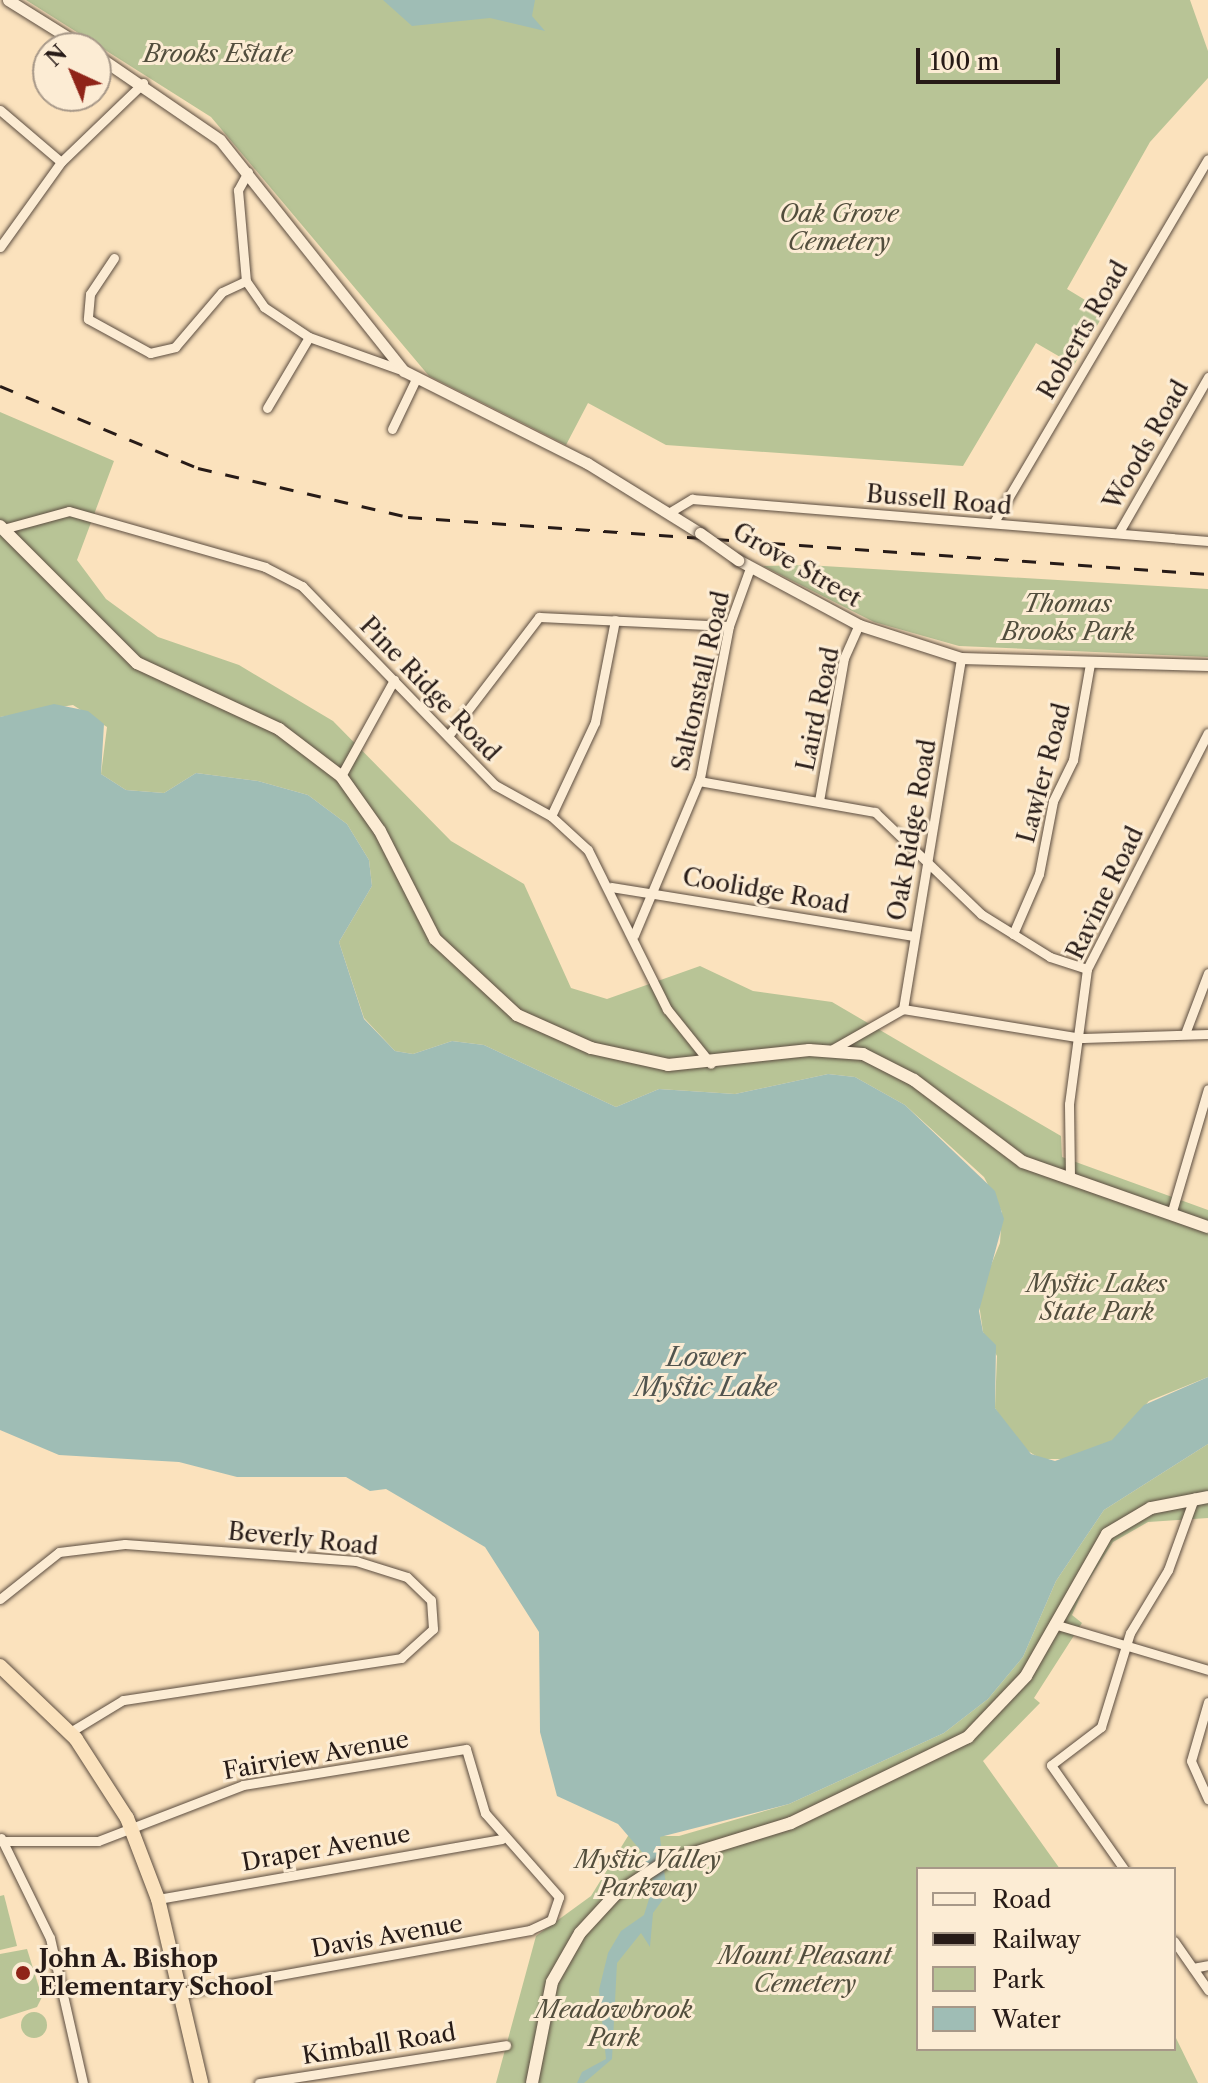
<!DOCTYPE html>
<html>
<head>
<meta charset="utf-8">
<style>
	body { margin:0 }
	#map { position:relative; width:1208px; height:2083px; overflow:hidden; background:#fbe2bd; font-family:"Libre Caslon Text",serif }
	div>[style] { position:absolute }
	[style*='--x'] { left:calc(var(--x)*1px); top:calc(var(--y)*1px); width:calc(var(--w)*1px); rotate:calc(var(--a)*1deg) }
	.green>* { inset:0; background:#b8c496 }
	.round { border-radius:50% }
	.water>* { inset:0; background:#9fbdb5 }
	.roads { filter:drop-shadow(0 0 2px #5c4d40) drop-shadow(0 0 2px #5c4d40) }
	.minor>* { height:9px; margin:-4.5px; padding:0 4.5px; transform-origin:4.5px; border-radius:4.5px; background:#fcecd4 }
	.tertiary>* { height:11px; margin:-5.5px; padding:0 5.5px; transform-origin:5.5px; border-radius:5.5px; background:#fcecd4 }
	.secondary>* { height:12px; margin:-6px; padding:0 6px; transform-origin:6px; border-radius:6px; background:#fcecd4 }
	.trunk>* { height:14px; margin:-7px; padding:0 7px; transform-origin:7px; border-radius:7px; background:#fbe2bd }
	.rail>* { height:3px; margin-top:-1.5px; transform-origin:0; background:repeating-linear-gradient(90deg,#271b17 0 14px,transparent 0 28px) }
	.bridges { filter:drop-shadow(0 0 2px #5c4d40) drop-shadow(0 0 2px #5c4d40) }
	.tertiary-bridge>* { height:11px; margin:-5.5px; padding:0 5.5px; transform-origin:5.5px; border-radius:5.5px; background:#fcecd4 }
	.dots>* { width:22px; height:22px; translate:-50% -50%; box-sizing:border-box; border:4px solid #fcecd4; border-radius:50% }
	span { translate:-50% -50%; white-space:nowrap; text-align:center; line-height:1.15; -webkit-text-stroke:6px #fcecd4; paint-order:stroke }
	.park-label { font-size:24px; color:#524e3d; font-style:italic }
	.street-label { font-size:24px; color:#271b17 }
	.poi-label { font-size:24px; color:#271b17; font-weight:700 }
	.left { translate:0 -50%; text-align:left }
	.water-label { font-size:26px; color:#51544e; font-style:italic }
	.legend { position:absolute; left:916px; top:1867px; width:260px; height:184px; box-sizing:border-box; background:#fcecd4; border:2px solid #a79888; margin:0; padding:10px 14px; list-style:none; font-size:24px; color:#271b17 }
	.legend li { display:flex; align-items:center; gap:16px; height:40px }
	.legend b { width:40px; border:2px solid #a79888 }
	.north { position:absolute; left:32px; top:32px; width:80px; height:80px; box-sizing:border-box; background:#fcecd4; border:2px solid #a79888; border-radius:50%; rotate:316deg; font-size:22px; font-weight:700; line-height:32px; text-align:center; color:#271b17 }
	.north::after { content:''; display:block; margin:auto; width:28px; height:36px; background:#8f2418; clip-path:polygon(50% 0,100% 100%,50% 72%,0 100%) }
	.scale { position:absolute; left:916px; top:48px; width:144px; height:36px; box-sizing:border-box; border:4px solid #271b17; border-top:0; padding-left:10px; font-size:24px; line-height:28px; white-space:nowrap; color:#271b17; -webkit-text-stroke:6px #fcecd4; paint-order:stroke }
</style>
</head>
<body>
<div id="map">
	<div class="green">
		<div style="clip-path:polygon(26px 0,1190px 0,1208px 51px,1208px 78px,1150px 142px,1067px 289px,1105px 312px,1074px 365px,1036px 343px,963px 466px,666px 445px,588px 403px,566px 445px,429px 376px,211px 117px)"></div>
		<div style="clip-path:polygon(0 412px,114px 461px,77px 560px,106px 599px,158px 637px,239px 665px,333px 721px,451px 841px,524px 884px,571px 988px,607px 999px,700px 966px,753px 991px,832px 1002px,1061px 1136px,1062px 1157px,1208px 1210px,1208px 1377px,1149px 1401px,1116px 1439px,1066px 1459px,1041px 1459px,1018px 1445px,995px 1408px,997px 1356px,983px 1332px,978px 1297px,1000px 1243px,1002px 1212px,984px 1177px,905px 1105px,855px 1077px,828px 1074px,735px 1094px,659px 1089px,616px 1107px,484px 1045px,452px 1041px,413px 1054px,395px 1051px,364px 1018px,339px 942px,372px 886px,369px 860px,347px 824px,308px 795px,258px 781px,196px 773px,164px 793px,126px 790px,101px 774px,107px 727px,73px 705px,0 717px)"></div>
		<div style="clip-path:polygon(807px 565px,1208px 589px,1208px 657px,959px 646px,874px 622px,763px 566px)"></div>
		<div style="clip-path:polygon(1208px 1444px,1208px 1518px,1148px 1522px,1113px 1542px,1085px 1586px,1072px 1615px,1082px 1623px,1034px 1698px,1040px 1703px,983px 1761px,1060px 1869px,918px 1869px,918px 2049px,1174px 2049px,1174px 2034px,1198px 2083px,496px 2083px,536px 1936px,591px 1896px,628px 1836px,679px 1836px,789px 1804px,944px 1733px,988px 1699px,1023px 1657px,1056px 1581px,1104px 1510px)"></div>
		<div style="clip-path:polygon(4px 1895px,17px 1946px,0 1950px,0 1896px)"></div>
		<div style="clip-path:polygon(27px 1949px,42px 1997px,37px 2007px,0 2019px,0 1954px)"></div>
		<div class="round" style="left:21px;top:2012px;width:26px;height:26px"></div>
	</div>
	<div class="water">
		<div style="clip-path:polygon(383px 0,535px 0,532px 16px,545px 31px,490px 18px,412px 26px)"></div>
		<div style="clip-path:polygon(54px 704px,88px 711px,104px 724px,101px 774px,126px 790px,164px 793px,196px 773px,258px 781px,308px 795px,347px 824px,369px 860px,372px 886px,339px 942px,364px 1019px,395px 1051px,413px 1054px,452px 1041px,484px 1045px,616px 1107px,659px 1089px,735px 1094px,828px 1074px,855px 1077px,905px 1105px,995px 1191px,1004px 1219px,979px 1311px,983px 1332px,996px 1345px,995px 1408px,1031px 1454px,1055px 1461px,1112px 1440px,1144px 1405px,1208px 1377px,1208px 1444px,1104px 1510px,1056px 1581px,1023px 1657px,988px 1699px,944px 1733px,789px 1804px,660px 1837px,667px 1894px,653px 1913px,650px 1947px,641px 1933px,617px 1963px,612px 2059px,584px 2083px,577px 2083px,582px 2072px,606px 2059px,599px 1990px,608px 1953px,621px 1931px,644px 1915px,654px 1883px,642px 1852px,618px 1824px,557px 1796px,540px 1732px,539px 1632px,485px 1547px,386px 1489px,370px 1491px,346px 1477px,237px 1477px,179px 1462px,59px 1455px,0 1430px,0 717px)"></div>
	</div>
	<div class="roads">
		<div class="minor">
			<div style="--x:0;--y:110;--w:80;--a:40.4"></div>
			<div style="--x:248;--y:172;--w:21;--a:119"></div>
			<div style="--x:238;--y:190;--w:91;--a:85"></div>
			<div style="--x:246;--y:281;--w:32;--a:55"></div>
			<div style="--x:264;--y:307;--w:54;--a:33.7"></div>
			<div style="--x:309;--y:337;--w:101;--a:19.7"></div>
			<div style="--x:0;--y:247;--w:105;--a:-54.3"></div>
			<div style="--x:61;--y:162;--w:114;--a:-43.9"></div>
			<div style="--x:114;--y:258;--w:43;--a:123.7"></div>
			<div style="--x:90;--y:294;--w:25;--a:95"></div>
			<div style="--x:88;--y:319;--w:71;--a:28.7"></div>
			<div style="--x:150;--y:353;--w:26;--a:-13"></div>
			<div style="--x:175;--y:347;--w:72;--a:-49.5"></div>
			<div style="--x:222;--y:292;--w:26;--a:-25"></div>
			<div style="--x:267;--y:408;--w:82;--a:-59.4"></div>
			<div style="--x:392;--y:429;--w:55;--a:-64.4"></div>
			<div style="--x:670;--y:512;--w:26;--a:-31"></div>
			<div style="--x:692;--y:499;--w:518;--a:4.65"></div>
			<div style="--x:994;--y:522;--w:421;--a:-59.5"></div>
			<div style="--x:3;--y:529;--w:68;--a:-15.3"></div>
			<div style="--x:69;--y:511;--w:204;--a:15.9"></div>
			<div style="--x:265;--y:567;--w:42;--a:27.2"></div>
			<div style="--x:302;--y:586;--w:277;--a:45.9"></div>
			<div style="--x:495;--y:785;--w:64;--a:29"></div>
			<div style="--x:551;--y:816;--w:50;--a:42.6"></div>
			<div style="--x:588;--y:850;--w:178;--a:63.6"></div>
			<div style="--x:667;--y:1009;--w:70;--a:51.3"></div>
			<div style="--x:1119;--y:532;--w:179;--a:-60.1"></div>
			<div style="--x:448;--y:736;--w:150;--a:-52.6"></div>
			<div style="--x:539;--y:617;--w:190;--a:2.7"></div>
			<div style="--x:341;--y:776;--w:110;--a:-61.1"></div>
			<div style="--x:699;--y:781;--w:179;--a:10"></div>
			<div style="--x:875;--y:812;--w:147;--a:43.9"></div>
			<div style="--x:981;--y:914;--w:81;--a:31.9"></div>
			<div style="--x:1050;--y:957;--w:39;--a:18"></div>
			<div style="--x:819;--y:801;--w:145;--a:-80.1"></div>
			<div style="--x:844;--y:658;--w:36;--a:-66"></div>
			<div style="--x:551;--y:816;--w:104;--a:-64.9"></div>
			<div style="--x:595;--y:722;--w:104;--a:-78.9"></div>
			<div style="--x:611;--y:887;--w:307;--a:9.2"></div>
			<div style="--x:1013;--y:934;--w:65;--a:-66.6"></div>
			<div style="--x:1039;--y:874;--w:74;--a:-79.1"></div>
			<div style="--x:1053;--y:801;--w:46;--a:-64"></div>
			<div style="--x:1073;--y:760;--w:97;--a:-80"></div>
			<div style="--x:634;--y:935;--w:170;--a:-67.2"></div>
			<div style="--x:700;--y:778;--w:155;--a:-79.2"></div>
			<div style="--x:729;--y:626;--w:62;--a:-70.1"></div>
			<div style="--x:903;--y:1009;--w:356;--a:-80.6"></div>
			<div style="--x:1186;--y:1031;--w:62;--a:-69.2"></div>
			<div style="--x:833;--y:1049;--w:81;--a:-29.7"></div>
			<div style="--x:903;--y:1009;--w:182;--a:9.2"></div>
			<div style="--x:1083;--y:1038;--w:125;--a:-1.8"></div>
			<div style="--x:1070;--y:1177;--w:73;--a:-90.8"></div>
			<div style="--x:1069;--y:1104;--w:136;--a:-82.4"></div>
			<div style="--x:1087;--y:969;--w:265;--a:-62.9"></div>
			<div style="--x:1172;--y:1211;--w:127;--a:-73.6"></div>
			<div style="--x:0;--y:1599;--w:75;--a:-38.5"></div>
			<div style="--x:59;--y:1552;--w:66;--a:-6.9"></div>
			<div style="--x:125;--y:1544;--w:232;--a:4.2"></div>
			<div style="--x:356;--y:1561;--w:53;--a:17.4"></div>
			<div style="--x:407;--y:1577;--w:33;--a:44"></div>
			<div style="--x:431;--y:1600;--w:29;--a:86"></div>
			<div style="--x:433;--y:1629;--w:43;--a:137.8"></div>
			<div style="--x:401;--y:1658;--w:281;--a:171.4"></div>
			<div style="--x:123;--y:1700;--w:62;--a:148.9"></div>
			<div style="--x:1054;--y:1624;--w:161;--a:16.6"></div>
			<div style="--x:1208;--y:1702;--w:61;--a:106.1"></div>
			<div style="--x:1191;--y:1761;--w:42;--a:65.9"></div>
			<div style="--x:1;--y:1838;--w:111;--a:63.9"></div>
			<div style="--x:50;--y:1938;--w:149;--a:77.2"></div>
			<div style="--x:0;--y:1841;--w:98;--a:0"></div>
			<div style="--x:98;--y:1841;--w:155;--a:-21.1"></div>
			<div style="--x:243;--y:1785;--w:226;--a:-9.2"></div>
			<div style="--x:466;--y:1749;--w:67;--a:73.5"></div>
			<div style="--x:485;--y:1813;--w:112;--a:48.6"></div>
			<div style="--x:559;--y:1897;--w:24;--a:109"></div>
			<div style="--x:551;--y:1920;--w:23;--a:155"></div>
			<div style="--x:530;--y:1930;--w:355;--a:169.8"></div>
			<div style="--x:1124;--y:1869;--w:127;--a:-125.1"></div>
			<div style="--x:1051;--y:1765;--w:63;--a:-37.2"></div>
			<div style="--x:1101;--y:1727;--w:98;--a:-72.9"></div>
			<div style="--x:1130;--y:1633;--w:74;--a:-58.9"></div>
			<div style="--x:1168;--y:1570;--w:77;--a:-70.1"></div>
			<div style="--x:158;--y:1899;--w:349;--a:-9.9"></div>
			<div style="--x:1174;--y:1941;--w:60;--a:55.2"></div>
			<div style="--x:1193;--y:1968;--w:15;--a:-11"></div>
			<div style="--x:259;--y:2083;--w:250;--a:-8.7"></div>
		</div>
		<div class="tertiary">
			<div style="--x:8;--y:0;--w:91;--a:31.9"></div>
			<div style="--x:96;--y:55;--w:150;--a:34.4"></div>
			<div style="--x:220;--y:140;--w:295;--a:51.5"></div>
			<div style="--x:404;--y:371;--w:205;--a:26.7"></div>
			<div style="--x:587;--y:463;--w:133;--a:31.8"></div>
			<div style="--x:738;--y:560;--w:137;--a:28.2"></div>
			<div style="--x:859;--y:625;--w:107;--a:17.9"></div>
			<div style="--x:961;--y:658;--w:247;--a:1.6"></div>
		</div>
		<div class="secondary">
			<div style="--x:0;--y:526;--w:194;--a:45"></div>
			<div style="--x:137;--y:663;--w:157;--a:24.9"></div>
			<div style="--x:279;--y:729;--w:78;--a:37.2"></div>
			<div style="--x:341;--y:776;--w:67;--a:54.7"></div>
			<div style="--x:380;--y:831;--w:121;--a:63"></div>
			<div style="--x:435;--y:939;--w:112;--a:42.8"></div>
			<div style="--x:517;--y:1015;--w:81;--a:24"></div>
			<div style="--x:591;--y:1048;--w:79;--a:12.4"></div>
			<div style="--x:668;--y:1065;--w:142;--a:-6.1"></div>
			<div style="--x:809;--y:1050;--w:54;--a:4.2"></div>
			<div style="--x:863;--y:1054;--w:57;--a:27"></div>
			<div style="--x:914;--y:1080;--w:136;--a:37"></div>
			<div style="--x:1023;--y:1162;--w:196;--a:19.4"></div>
			<div style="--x:532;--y:2083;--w:103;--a:-78.8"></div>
			<div style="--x:552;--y:1982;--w:56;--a:-60.3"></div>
			<div style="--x:580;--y:1933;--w:53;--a:-47.3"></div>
			<div style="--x:616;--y:1894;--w:59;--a:-33.1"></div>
			<div style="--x:665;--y:1862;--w:132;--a:-17.2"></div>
			<div style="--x:791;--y:1823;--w:197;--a:-25.9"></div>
			<div style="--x:968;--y:1737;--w:84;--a:-46.4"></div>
			<div style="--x:1026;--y:1676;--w:163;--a:-60.3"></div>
			<div style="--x:1107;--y:1534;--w:51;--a:-30.6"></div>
			<div style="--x:1151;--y:1508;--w:58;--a:-10.9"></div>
		</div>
		<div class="trunk">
			<div style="--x:0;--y:1666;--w:105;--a:43.8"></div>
			<div style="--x:76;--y:1739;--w:94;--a:57.2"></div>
			<div style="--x:127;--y:1818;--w:87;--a:69.1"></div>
			<div style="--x:158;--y:1899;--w:189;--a:76.8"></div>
		</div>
	</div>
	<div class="rail">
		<div style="--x:0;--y:386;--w:214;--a:22.5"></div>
		<div style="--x:198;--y:468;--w:216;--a:13.1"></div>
		<div style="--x:408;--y:517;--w:802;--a:4.08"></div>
	</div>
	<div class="bridges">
		<div class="tertiary-bridge">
			<div style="--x:700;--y:533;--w:47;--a:35.4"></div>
		</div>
	</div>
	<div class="dots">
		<div style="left:23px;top:1973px;background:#8f2418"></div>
	</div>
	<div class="park-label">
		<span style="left:218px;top:54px">Brooks Estate</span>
		<span style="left:839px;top:228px">Oak Grove<br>Cemetery</span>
		<span style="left:1068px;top:618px">Thomas<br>Brooks Park</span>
		<span style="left:1097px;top:1298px">Mystic Lakes<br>State Park</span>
		<span style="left:648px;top:1874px">Mystic Valley<br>Parkway</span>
		<span style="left:805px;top:1970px">Mount Pleasant<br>Cemetery</span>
		<span style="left:614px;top:2024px">Meadowbrook<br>Park</span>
	</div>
	<div class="street-label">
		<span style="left:1083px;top:330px;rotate:-60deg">Roberts Road</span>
		<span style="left:1146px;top:445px;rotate:-60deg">Woods Road</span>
		<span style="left:939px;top:500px;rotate:5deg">Bussell Road</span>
		<span style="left:797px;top:565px;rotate:30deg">Grove Street</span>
		<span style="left:701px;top:681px;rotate:-77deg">Saltonstall Road</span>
		<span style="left:430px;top:689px;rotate:46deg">Pine Ridge Road</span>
		<span style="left:818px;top:709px;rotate:-78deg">Laird Road</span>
		<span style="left:1044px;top:773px;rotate:-75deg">Lawler Road</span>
		<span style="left:912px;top:830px;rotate:-80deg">Oak Ridge Road</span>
		<span style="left:766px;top:891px;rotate:10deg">Coolidge Road</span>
		<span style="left:1105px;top:893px;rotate:-64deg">Ravine Road</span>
		<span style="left:303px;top:1539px;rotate:6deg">Beverly Road</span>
		<span style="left:316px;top:1755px;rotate:-10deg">Fairview Avenue</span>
		<span style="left:326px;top:1848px;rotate:-10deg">Draper Avenue</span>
		<span style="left:387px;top:1936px;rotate:-10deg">Davis Avenue</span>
		<span style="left:379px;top:2044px;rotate:-9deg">Kimball Road</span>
	</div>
	<div class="poi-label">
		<span class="left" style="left:39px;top:1973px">John A. Bishop<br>Elementary School</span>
	</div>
	<div class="water-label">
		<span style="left:706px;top:1373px">Lower<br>Mystic Lake</span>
	</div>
	<ul class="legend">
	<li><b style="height:10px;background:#fcecd4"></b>Road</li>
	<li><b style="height:10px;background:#271b17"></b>Railway</li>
	<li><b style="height:22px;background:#b8c496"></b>Park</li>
	<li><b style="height:22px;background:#9fbdb5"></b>Water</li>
	</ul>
	<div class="north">N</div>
	<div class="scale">100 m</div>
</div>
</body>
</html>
